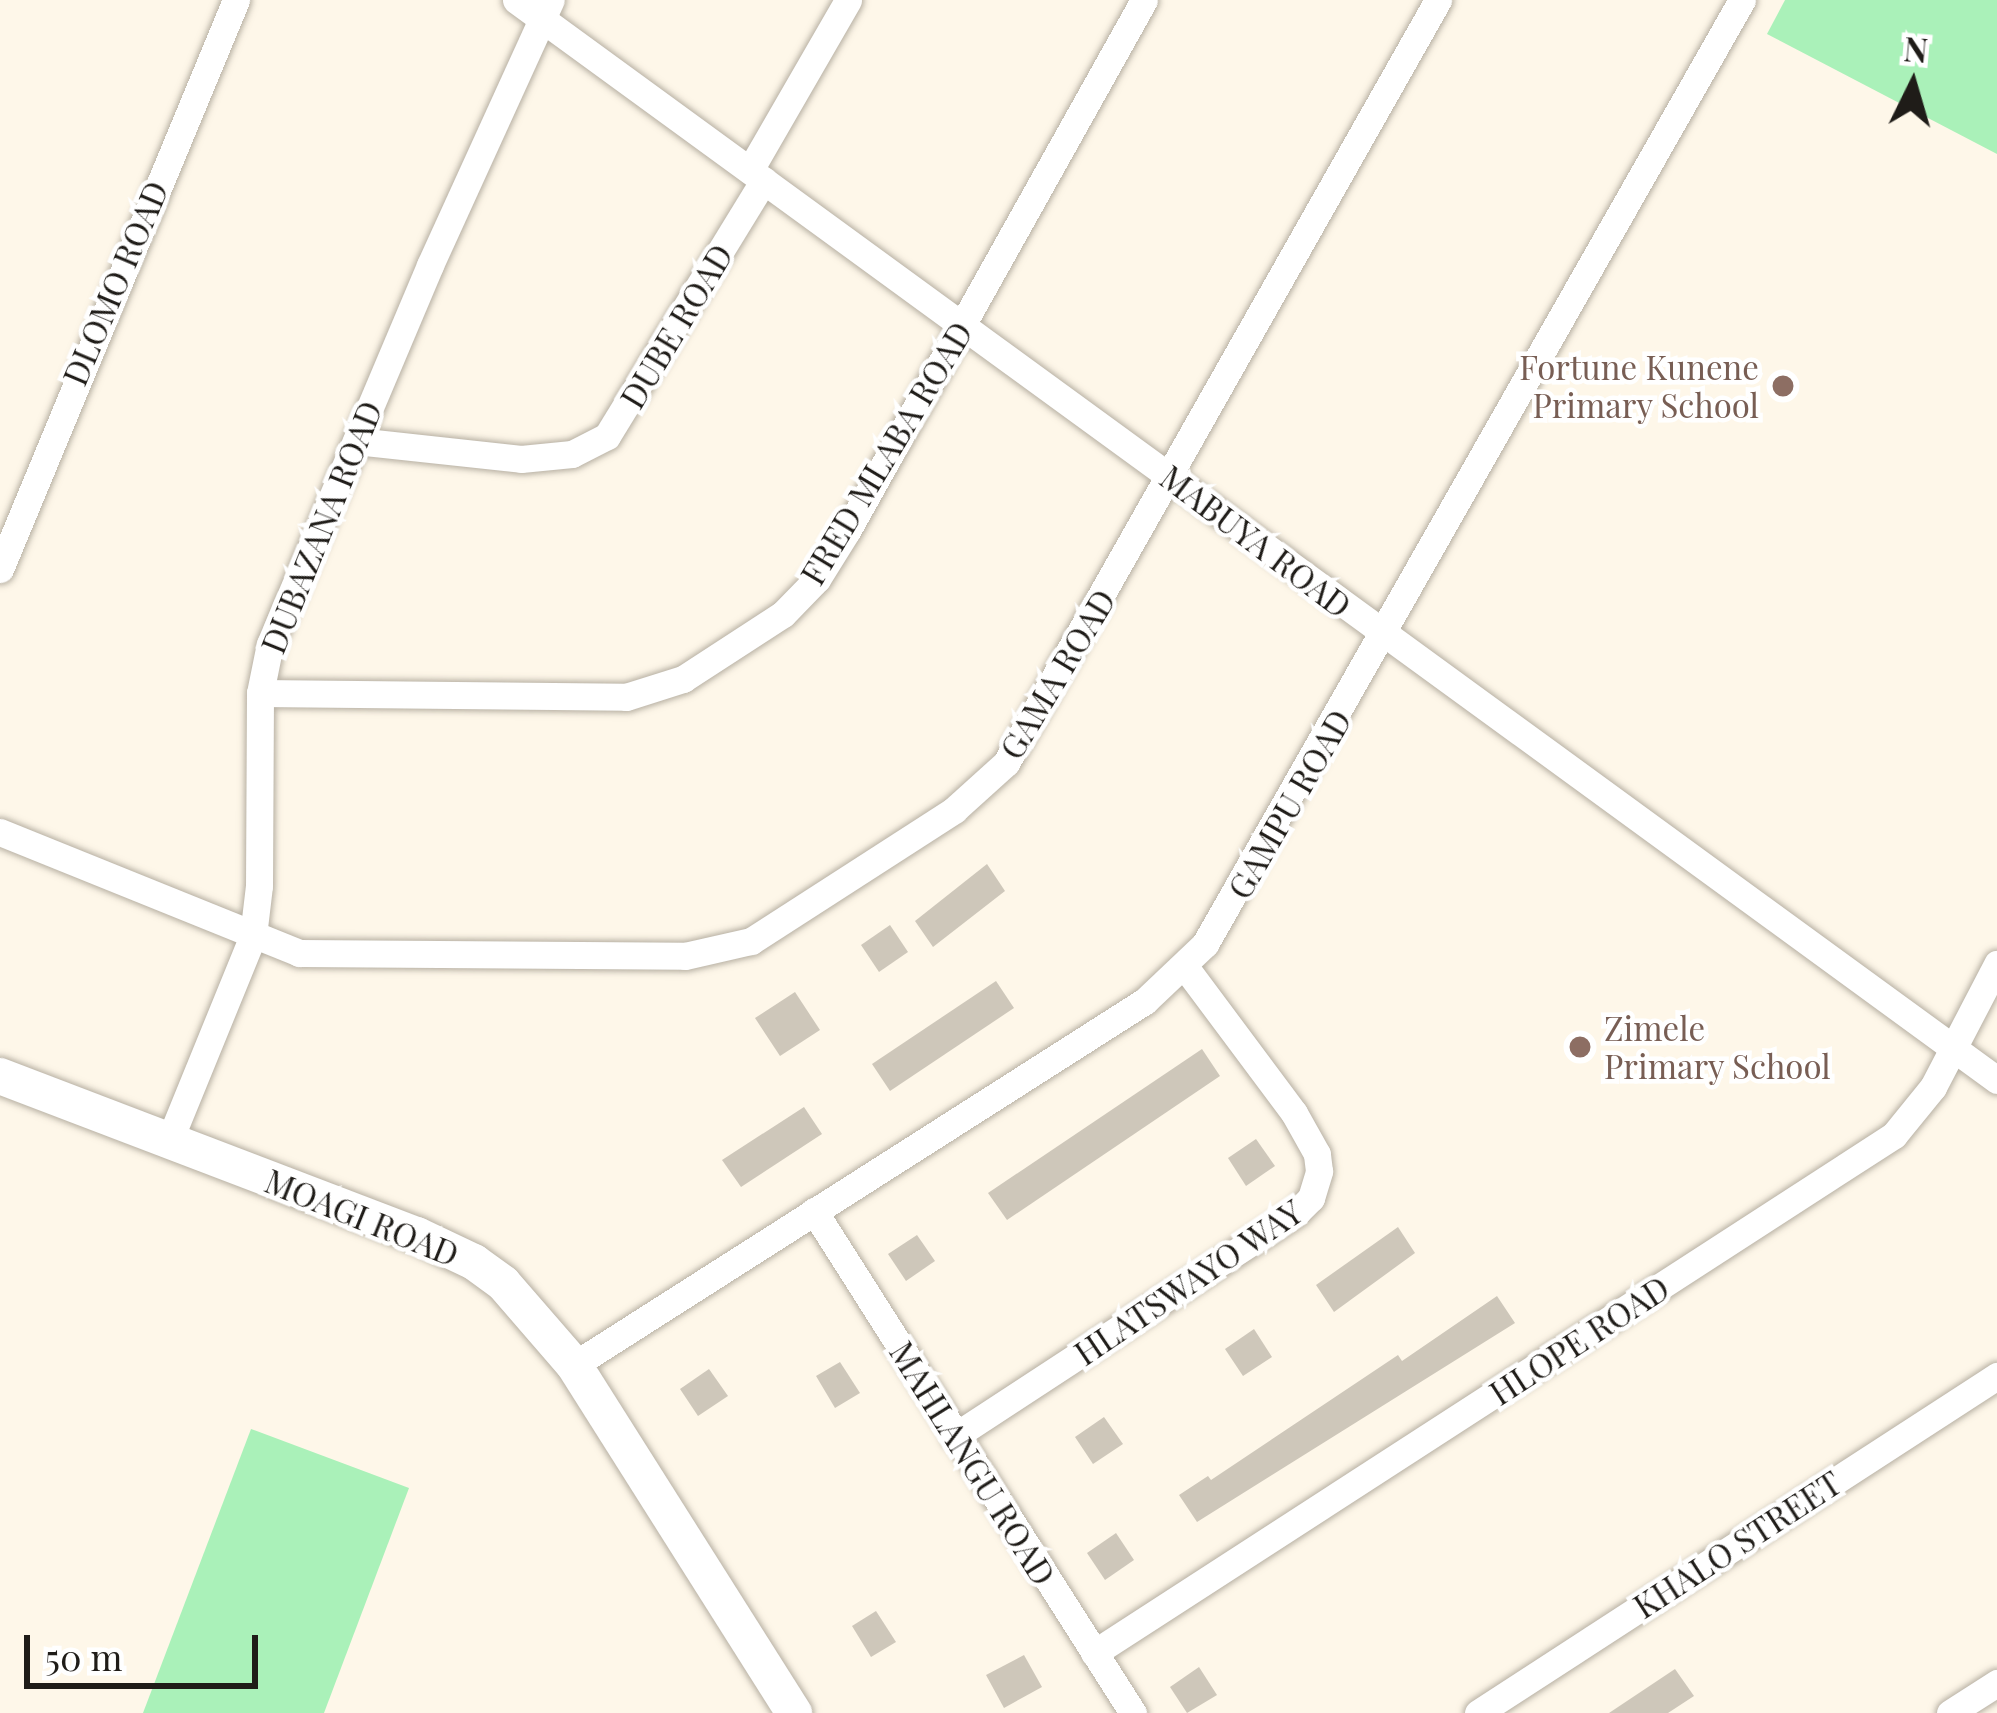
<!DOCTYPE html>
<html>
<head>
<meta charset="utf-8">
<style>
	body { margin:0 }
	#map { position:relative; width:1997px; height:1713px; overflow:hidden; background:#fef7e9; font-family:"Playfair Display",serif }
	div>[style] { position:absolute }
	[style*='--x'] { left:calc(var(--x)*1px); top:calc(var(--y)*1px); width:calc(var(--w)*1px); rotate:calc(var(--a)*1deg) }
	.green>* { inset:0; background:#aaf1b9 }
	.building>* { inset:0; background:#cec7ba }
	.roads { filter:drop-shadow(0 0 3px #b7b0a3) drop-shadow(0 0 3px #b7b0a3) }
	.minor>* { height:27px; margin:-13.5px; padding:0 13.5px; transform-origin:13.5px; border-radius:13.5px; background:#fff }
	.tertiary>* { height:36px; margin:-18px; padding:0 18px; transform-origin:18px; border-radius:18px; background:#fff }
	.dots>* { width:33px; height:33px; translate:-50% -50%; box-sizing:border-box; border:6px solid #fff; border-radius:50% }
	span { translate:-50% -50%; white-space:nowrap; text-align:center; line-height:1.15; -webkit-text-stroke:9px #fff; paint-order:stroke }
	.street-label { font-size:33px; color:#1f1c18 }
	.education-label { font-size:33px; color:#785e54 }
	.right { translate:-100% -50%; text-align:right }
	.left { translate:0 -50%; text-align:left }
	.north { position:absolute; left:1853px; top:24px; width:120px; height:120px; -webkit-text-stroke:9px #fff; paint-order:stroke; rotate:5deg; font-size:33px; font-weight:700; line-height:48px; text-align:center; color:#1f1c18 }
	.north::after { content:''; display:block; margin:auto; width:42px; height:54px; background:#1f1c18; clip-path:polygon(50% 0,100% 100%,50% 72%,0 100%) }
	.scale { position:absolute; left:24px; top:1635px; width:234px; height:54px; box-sizing:border-box; border:6px solid #1f1c18; border-top:0; padding-left:15px; font-size:36px; line-height:42px; white-space:nowrap; color:#1f1c18; -webkit-text-stroke:9px #fff; paint-order:stroke }
</style>
</head>
<body>
<div id="map">
	<div class="green">
		<div style="clip-path:polygon(1785px 0,1997px 0,1997px 154px,1767px 34px)"></div>
		<div style="clip-path:polygon(251px 1429px,409px 1488px,324px 1713px,143px 1713px)"></div>
	</div>
	<div class="building">
		<div style="clip-path:polygon(987px 864px,1005px 891px,933px 947px,915px 921px)"></div>
		<div style="clip-path:polygon(890px 925px,908px 952px,879px 972px,861px 945px)"></div>
		<div style="clip-path:polygon(996px 981px,1014px 1008px,890px 1091px,872px 1064px)"></div>
		<div style="clip-path:polygon(795px 992px,820px 1030px,780px 1056px,755px 1018px)"></div>
		<div style="clip-path:polygon(1202px 1049px,1220px 1076px,1007px 1220px,988px 1193px)"></div>
		<div style="clip-path:polygon(804px 1107px,822px 1134px,741px 1187px,722px 1160px)"></div>
		<div style="clip-path:polygon(1256px 1139px,1275px 1166px,1246px 1186px,1228px 1158px)"></div>
		<div style="clip-path:polygon(1398px 1227px,1415px 1253px,1334px 1312px,1316px 1285px)"></div>
		<div style="clip-path:polygon(917px 1235px,935px 1261px,906px 1281px,888px 1254px)"></div>
		<div style="clip-path:polygon(1497px 1296px,1515px 1323px,1197px 1522px,1179px 1495px,1208px 1476px,1211px 1480px,1398px 1355px,1402px 1361px)"></div>
		<div style="clip-path:polygon(1254px 1329px,1272px 1357px,1243px 1376px,1225px 1349px)"></div>
		<div style="clip-path:polygon(840px 1362px,860px 1393px,835px 1408px,816px 1376px)"></div>
		<div style="clip-path:polygon(709px 1369px,728px 1396px,698px 1416px,680px 1389px)"></div>
		<div style="clip-path:polygon(1104px 1417px,1123px 1444px,1093px 1464px,1075px 1437px)"></div>
		<div style="clip-path:polygon(1116px 1533px,1134px 1560px,1105px 1580px,1087px 1553px)"></div>
		<div style="clip-path:polygon(876px 1611px,896px 1642px,871px 1657px,852px 1626px)"></div>
		<div style="clip-path:polygon(1024px 1655px,1042px 1687px,1004px 1708px,986px 1675px)"></div>
		<div style="clip-path:polygon(1199px 1667px,1217px 1695px,1187px 1713px,1170px 1687px)"></div>
		<div style="clip-path:polygon(1675px 1669px,1694px 1696px,1668px 1713px,1609px 1713px)"></div>
	</div>
	<div class="roads">
		<div class="minor">
			<div style="--x:516;--y:0;--w:1833;--a:36.1"></div>
			<div style="--x:750;--y:170;--w:196;--a:-60"></div>
			<div style="--x:356;--y:441;--w:166;--a:6.2"></div>
			<div style="--x:521;--y:459;--w:51;--a:-5.6"></div>
			<div style="--x:572;--y:454;--w:39;--a:-27"></div>
			<div style="--x:607;--y:436;--w:300;--a:-58.5"></div>
			<div style="--x:0;--y:569;--w:616;--a:-67.47"></div>
			<div style="--x:260;--y:693;--w:366;--a:0.6"></div>
			<div style="--x:626;--y:697;--w:60;--a:-17.5"></div>
			<div style="--x:683;--y:679;--w:119;--a:-33"></div>
			<div style="--x:783;--y:614;--w:49;--a:-45.8"></div>
			<div style="--x:817;--y:579;--w:57;--a:-58"></div>
			<div style="--x:847;--y:531;--w:608;--a:-60.78"></div>
			<div style="--x:0;--y:832;--w:323;--a:22"></div>
			<div style="--x:299;--y:953;--w:386;--a:0.4"></div>
			<div style="--x:685;--y:956;--w:68;--a:-12.8"></div>
			<div style="--x:751;--y:941;--w:242;--a:-32.8"></div>
			<div style="--x:954;--y:810;--w:70;--a:-42.1"></div>
			<div style="--x:1006;--y:763;--w:877;--a:-60.48"></div>
			<div style="--x:168;--y:1144;--w:225;--a:-67.8"></div>
			<div style="--x:253;--y:936;--w:50;--a:-83.2"></div>
			<div style="--x:259;--y:886;--w:193;--a:-89.7"></div>
			<div style="--x:260;--y:693;--w:50;--a:-78.5"></div>
			<div style="--x:270;--y:644;--w:411;--a:-67.1"></div>
			<div style="--x:430;--y:265;--w:291;--a:-65.5"></div>
			<div style="--x:814;--y:1211;--w:595;--a:57.57"></div>
			<div style="--x:574;--y:1365;--w:677;--a:-32.52"></div>
			<div style="--x:1145;--y:1001;--w:83;--a:-43.5"></div>
			<div style="--x:1205;--y:944;--w:1086;--a:-60.37"></div>
			<div style="--x:955;--y:1436;--w:409;--a:-33.2"></div>
			<div style="--x:1297;--y:1212;--w:20;--a:-45"></div>
			<div style="--x:1311;--y:1198;--w:28;--a:-73"></div>
			<div style="--x:1319;--y:1171;--w:17;--a:-97"></div>
			<div style="--x:1317;--y:1154;--w:47;--a:-119.3"></div>
			<div style="--x:1294;--y:1113;--w:182;--a:-126.7"></div>
			<div style="--x:1094;--y:1653;--w:953;--a:-32.92"></div>
			<div style="--x:1894;--y:1135;--w:62;--a:-50.9"></div>
			<div style="--x:1933;--y:1087;--w:139;--a:-62.5"></div>
			<div style="--x:1478;--y:1713;--w:619;--a:-33"></div>
			<div style="--x:1950;--y:1713;--w:56;--a:-32.6"></div>
		</div>
		<div class="tertiary">
			<div style="--x:0;--y:1076;--w:446;--a:20.9"></div>
			<div style="--x:417;--y:1235;--w:63;--a:25.3"></div>
			<div style="--x:474;--y:1262;--w:36;--a:36"></div>
			<div style="--x:503;--y:1283;--w:108;--a:49.1"></div>
			<div style="--x:574;--y:1365;--w:412;--a:57.7"></div>
		</div>
	</div>
	<div class="dots">
		<div style="left:1783px;top:386px;background:#8d6e63"></div>
		<div style="left:1580px;top:1047px;background:#8d6e63"></div>
	</div>
	<div class="street-label">
		<span style="left:115px;top:283px;rotate:-67deg">DLOMO ROAD</span>
		<span style="left:676px;top:326px;rotate:-59deg">DUBE ROAD</span>
		<span style="left:886px;top:453px;rotate:-59deg">FRED MLABA ROAD</span>
		<span style="left:321px;top:527px;rotate:-68deg">DUBAZANA ROAD</span>
		<span style="left:1256px;top:541px;rotate:37deg">MABUYA ROAD</span>
		<span style="left:1057px;top:674px;rotate:-59deg">GAMA ROAD</span>
		<span style="left:1289px;top:804px;rotate:-60deg">GAMPU ROAD</span>
		<span style="left:362px;top:1217px;rotate:22deg">MOAGI ROAD</span>
		<span style="left:1188px;top:1282px;rotate:-34deg">HLATSWAYO WAY</span>
		<span style="left:1579px;top:1340px;rotate:-33deg">HLOPE ROAD</span>
		<span style="left:973px;top:1463px;rotate:58deg">MAHLANGU ROAD</span>
		<span style="left:1737px;top:1544px;rotate:-33deg">KHALO STREET</span>
	</div>
	<div class="education-label">
		<span class="right" style="left:1759px;top:386px">Fortune Kunene<br>Primary School</span>
		<span class="left" style="left:1604px;top:1047px">Zimele<br>Primary School</span>
	</div>
	<div class="north">N</div>
	<div class="scale">50 m</div>
</div>
</body>
</html>
